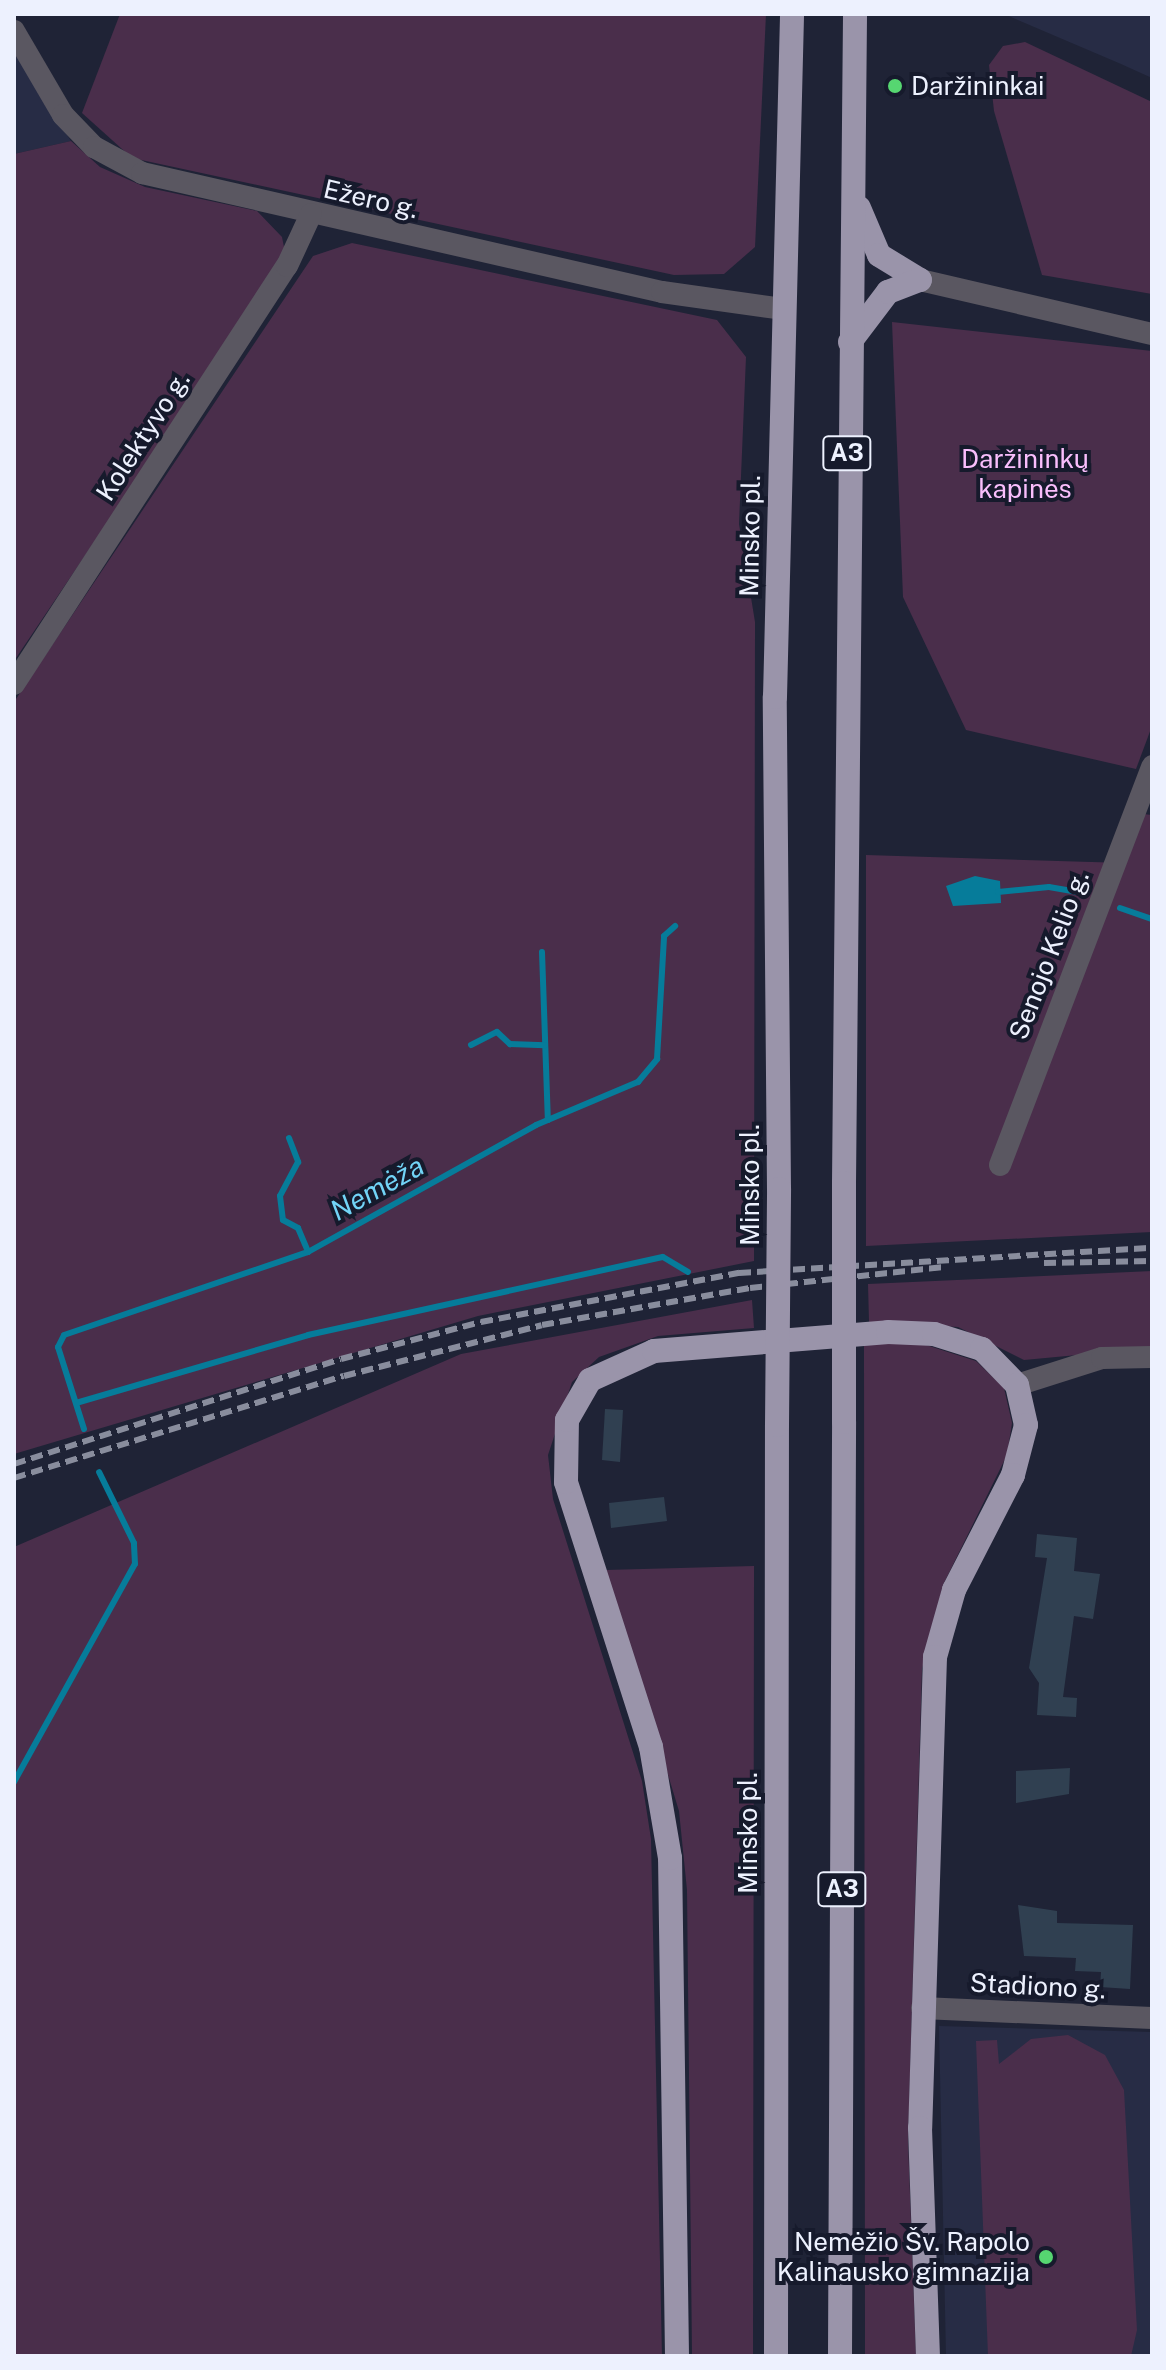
<!DOCTYPE html>
<html>
<head>
<meta charset="utf-8">
<style>
	body { margin:0 }
	#map { position:relative; width:1166px; height:2370px; overflow:hidden; background:#1f2336; font-family:"Public Sans",sans-serif }
	div>[style] { position:absolute }
	[style*='--x'] { left:calc(var(--x)*1px); top:calc(var(--y)*1px); width:calc(var(--w)*1px); rotate:calc(var(--a)*1deg) }
	.built>* { inset:0; background:#272c45 }
	.green>* { inset:0; background:#4a2e4b }
	.water>* { inset:0; background:#067c9a }
	.stream>* { height:6px; margin:-3px; padding:0 3px; transform-origin:3px; border-radius:3px; background:#067c9a }
	.building>* { inset:0; background:#304051 }
	.minor>* { height:22px; margin:-11px; padding:0 11px; transform-origin:11px; border-radius:11px; background:#5a5761 }
	.trunk>* { height:24px; margin:-12px; padding:0 12px; transform-origin:12px; border-radius:12px; background:#9a94aa }
	.rail>* { height:6px; margin-top:-3px; transform-origin:0; background:repeating-linear-gradient(90deg,#898d9d 0 12px,transparent 0 18px) }
	.trunk-bridge>* { height:24px; margin:-12px; padding:0 12px; transform-origin:12px; border-radius:12px; background:#9a94aa }
	.dots>* { width:22px; height:22px; translate:-50% -50%; box-sizing:border-box; border:4px solid #161a2c; border-radius:50% }
	span { translate:-50% -50%; white-space:nowrap; text-align:center; line-height:1.15; -webkit-text-stroke:8px #161a2c; paint-order:stroke }
	.shield-label span { padding:2px 6px; background:#161a2c; border:2px solid; border-radius:6px; -webkit-text-stroke-width:0 }
	.shield-label { font-size:24px; color:#edf1fe; font-weight:700 }
	.poi-label { font-size:26px; color:#edf1fe }
	.left { translate:0 -50%; text-align:left }
	.right { translate:-100% -50%; text-align:right }
	.street-label { font-size:26px; color:#edf1fe }
	.park-label { font-size:26px; color:#f9befc }
	.water-label { font-size:28px; color:#72d4f7; font-style:italic }
	.frame { position:absolute; inset:0; border:16px solid #edf1fe; pointer-events:none }
</style>
</head>
<body>
<div id="map">
	<div class="built">
		<div style="clip-path:polygon(1004px 14px,1152px 14px,1152px 78px,1121px 64px)"></div>
		<div style="clip-path:polygon(14px 49px,36px 88px,71px 141px,14px 154px)"></div>
		<div style="clip-path:polygon(939px 2026px,1152px 2032px,1152px 2356px,946px 2356px)"></div>
	</div>
	<div class="green">
		<div style="clip-path:polygon(120px 14px,766px 14px,755px 247px,724px 274px,674px 275px,132px 158px,82px 113px)"></div>
		<div style="clip-path:polygon(1025px 42px,1152px 102px,1152px 294px,1042px 275px,994px 111px,989px 65px,1003px 46px)"></div>
		<div style="clip-path:polygon(71px 141px,100px 167px,145px 187px,257px 211px,282px 237px,286px 257px,14px 661px,14px 154px)"></div>
		<div style="clip-path:polygon(352px 243px,717px 320px,746px 357px,739px 524px,755px 622px,754px 1261px,478px 1316px,14px 1454px,14px 702px,313px 256px)"></div>
		<div style="clip-path:polygon(892px 322px,1152px 351px,1152px 726px,1136px 769px,966px 730px,903px 597px)"></div>
		<div style="clip-path:polygon(1143px 814px,1152px 815px,1152px 1232px,866px 1246px,866px 855px,1125px 863px)"></div>
		<div style="clip-path:polygon(1152px 1271px,1152px 1348px,1024px 1360px,958px 1327px,869px 1322px,868px 1284px)"></div>
		<div style="clip-path:polygon(752px 1300px,754px 1328px,658px 1336px,599px 1357px,572px 1382px,548px 1455px,553px 1499px,642px 1781px,651px 1839px,662px 2356px,14px 2356px,14px 1547px,461px 1354px)"></div>
		<div style="clip-path:polygon(864px 1344px,923px 1344px,976px 1361px,1004px 1388px,1012px 1423px,1007px 1455px,943px 1585px,922px 1669px,908px 2141px,916px 2356px,865px 2356px)"></div>
		<div style="clip-path:polygon(754px 1566px,753px 2356px,692px 2356px,687px 1890px,679px 1811px,606px 1570px)"></div>
		<div style="clip-path:polygon(1068px 2035px,1105px 2055px,1124px 2090px,1137px 2330px,1131px 2356px,988px 2356px,976px 2041px,997px 2040px,999px 2064px,1031px 2039px)"></div>
	</div>
	<div class="water">
		<div style="clip-path:polygon(975px 876px,1000px 881px,1001px 903px,953px 906px,946px 886px)"></div>
	</div>
	<div class="stream">
		<div style="--x:998;--y:892;--w:51;--a:-5.6"></div>
		<div style="--x:1049;--y:887;--w:35;--a:10"></div>
		<div style="--x:1120;--y:908;--w:34;--a:19"></div>
		<div style="--x:542;--y:952;--w:168;--a:88"></div>
		<div style="--x:471;--y:1045;--w:29;--a:-27"></div>
		<div style="--x:497;--y:1032;--w:18;--a:43"></div>
		<div style="--x:510;--y:1044;--w:35;--a:2"></div>
		<div style="--x:289;--y:1138;--w:26;--a:69"></div>
		<div style="--x:298;--y:1162;--w:38;--a:118"></div>
		<div style="--x:280;--y:1196;--w:24;--a:83"></div>
		<div style="--x:283;--y:1220;--w:17;--a:28"></div>
		<div style="--x:298;--y:1228;--w:26;--a:67"></div>
		<div style="--x:76;--y:1403;--w:242;--a:-16.3"></div>
		<div style="--x:308;--y:1335;--w:363;--a:-12.4"></div>
		<div style="--x:663;--y:1257;--w:29;--a:31"></div>
		<div style="--x:84;--y:1429;--w:86;--a:-107.6"></div>
		<div style="--x:58;--y:1347;--w:13;--a:-63"></div>
		<div style="--x:64;--y:1335;--w:258;--a:-18.8"></div>
		<div style="--x:308;--y:1252;--w:261;--a:-29.1"></div>
		<div style="--x:536;--y:1125;--w:111;--a:-22.9"></div>
		<div style="--x:638;--y:1082;--w:30;--a:-50"></div>
		<div style="--x:657;--y:1059;--w:123;--a:-86.7"></div>
		<div style="--x:664;--y:936;--w:15;--a:-42"></div>
		<div style="--x:14;--y:1782;--w:249;--a:-61"></div>
		<div style="--x:135;--y:1564;--w:21;--a:-93"></div>
		<div style="--x:134;--y:1543;--w:79;--a:-116.2"></div>
	</div>
	<div class="building">
		<div style="clip-path:polygon(605px 1409px,623px 1410px,620px 1462px,602px 1460px)"></div>
		<div style="clip-path:polygon(664px 1497px,667px 1521px,611px 1528px,609px 1503px)"></div>
		<div style="clip-path:polygon(1037px 1534px,1077px 1538px,1074px 1571px,1100px 1574px,1093px 1619px,1074px 1616px,1063px 1697px,1077px 1698px,1076px 1717px,1037px 1715px,1039px 1683px,1029px 1668px,1047px 1558px,1035px 1557px)"></div>
		<div style="clip-path:polygon(1070px 1768px,1069px 1794px,1016px 1803px,1016px 1771px)"></div>
		<div style="clip-path:polygon(1018px 1905px,1057px 1911px,1057px 1923px,1133px 1925px,1130px 1989px,1100px 1987px,1101px 1972px,1075px 1971px,1076px 1958px,1024px 1956px)"></div>
	</div>
	<div class="minor">
		<div style="--x:14;--y:31;--w:97;--a:59.7"></div>
		<div style="--x:63;--y:115;--w:45;--a:45.9"></div>
		<div style="--x:94;--y:147;--w:55;--a:28.4"></div>
		<div style="--x:142;--y:173;--w:533;--a:12.89"></div>
		<div style="--x:662;--y:292;--w:122;--a:8"></div>
		<div style="--x:920;--y:280;--w:238;--a:13.1"></div>
		<div style="--x:14;--y:684;--w:499;--a:-56.9"></div>
		<div style="--x:287;--y:266;--w:57;--a:-65.2"></div>
		<div style="--x:1000;--y:1165;--w:427;--a:-69.1"></div>
		<div style="--x:1017;--y:1385;--w:89;--a:-17.6"></div>
		<div style="--x:1102;--y:1358;--w:50;--a:-1.1"></div>
		<div style="--x:922;--y:2008;--w:230;--a:2.5"></div>
	</div>
	<div class="trunk">
		<div style="--x:859;--y:208;--w:51;--a:66.9"></div>
		<div style="--x:879;--y:255;--w:48;--a:31.4"></div>
		<div style="--x:850;--y:342;--w:63;--a:-52.8"></div>
		<div style="--x:888;--y:292;--w:34;--a:-21"></div>
		<div style="--x:844;--y:1183;--w:1169;--a:-89.46"></div>
		<div style="--x:779;--y:1189;--w:492;--a:-90.5"></div>
		<div style="--x:775;--y:697;--w:683;--a:-88.57"></div>
		<div style="--x:677;--y:2356;--w:498;--a:-90.8"></div>
		<div style="--x:670;--y:1858;--w:113;--a:-99.7"></div>
		<div style="--x:651;--y:1747;--w:278;--a:-107.8"></div>
		<div style="--x:566;--y:1482;--w:62;--a:-89.1"></div>
		<div style="--x:567;--y:1420;--w:46;--a:-60.1"></div>
		<div style="--x:590;--y:1380;--w:70;--a:-24.4"></div>
		<div style="--x:654;--y:1351;--w:235;--a:-4.6"></div>
		<div style="--x:888;--y:1332;--w:46;--a:2.5"></div>
		<div style="--x:934;--y:1334;--w:50;--a:17.4"></div>
		<div style="--x:982;--y:1349;--w:50;--a:45.8"></div>
		<div style="--x:1017;--y:1385;--w:41;--a:77.3"></div>
		<div style="--x:1026;--y:1425;--w:52;--a:104.6"></div>
		<div style="--x:1013;--y:1475;--w:129;--a:117.2"></div>
		<div style="--x:954;--y:1590;--w:70;--a:105.8"></div>
		<div style="--x:935;--y:1657;--w:471;--a:91.8"></div>
		<div style="--x:920;--y:2128;--w:228;--a:88"></div>
		<div style="--x:776;--y:2356;--w:931;--a:-89.94"></div>
		<div style="--x:840;--y:2356;--w:934;--a:-89.75"></div>
	</div>
	<div class="rail">
		<div style="--x:1044;--y:1263;--w:108;--a:-1.1"></div>
		<div style="--x:14;--y:1464;--w:343;--a:-17.8"></div>
		<div style="--x:341;--y:1359;--w:145;--a:-14.8"></div>
		<div style="--x:481;--y:1322;--w:263;--a:-10.8"></div>
		<div style="--x:739;--y:1273;--w:414;--a:-3.5"></div>
		<div style="--x:14;--y:1478;--w:345;--a:-17.2"></div>
		<div style="--x:344;--y:1376;--w:204;--a:-14.4"></div>
		<div style="--x:542;--y:1325;--w:211;--a:-10.1"></div>
		<div style="--x:750;--y:1288;--w:195;--a:-6.2"></div>
	</div>
	<div class="trunk-bridge">
		<div style="--x:844;--y:1422;--w:239;--a:-90"></div>
		<div style="--x:777;--y:1425;--w:236;--a:-89.5"></div>
	</div>
	<div class="dots">
		<div style="left:895px;top:86px;background:#56d671"></div>
		<div style="left:1046px;top:2257px;background:#56d671"></div>
	</div>
	<div class="shield-label">
		<span style="left:847px;top:453px">A3</span>
		<span style="left:842px;top:1889px">A3</span>
	</div>
	<div class="poi-label">
		<span class="left" style="left:911px;top:86px">Daržininkai</span>
		<span class="right" style="left:1030px;top:2257px">Nemėžio Šv. Rapolo<br>Kalinausko gimnazija</span>
	</div>
	<div class="street-label">
		<span style="left:371px;top:199px;rotate:13deg">Ežero g.</span>
		<span style="left:143px;top:436px;rotate:-57deg">Kolektyvo g.</span>
		<span style="left:750px;top:536px;rotate:-89deg">Minsko pl.</span>
		<span style="left:1049px;top:955px;rotate:-69deg">Senojo Kelio g.</span>
		<span style="left:750px;top:1185px;rotate:-90deg">Minsko pl.</span>
		<span style="left:748px;top:1833px;rotate:-90deg">Minsko pl.</span>
		<span style="left:1038px;top:1986px;rotate:3deg">Stadiono g.</span>
	</div>
	<div class="park-label">
		<span style="left:1025px;top:474px">Daržininkų<br>kapinės</span>
	</div>
	<div class="water-label">
		<span style="left:377px;top:1188px;rotate:-29deg">Nemėža</span>
	</div>
	<div class="frame"></div>
</div>
</body>
</html>
